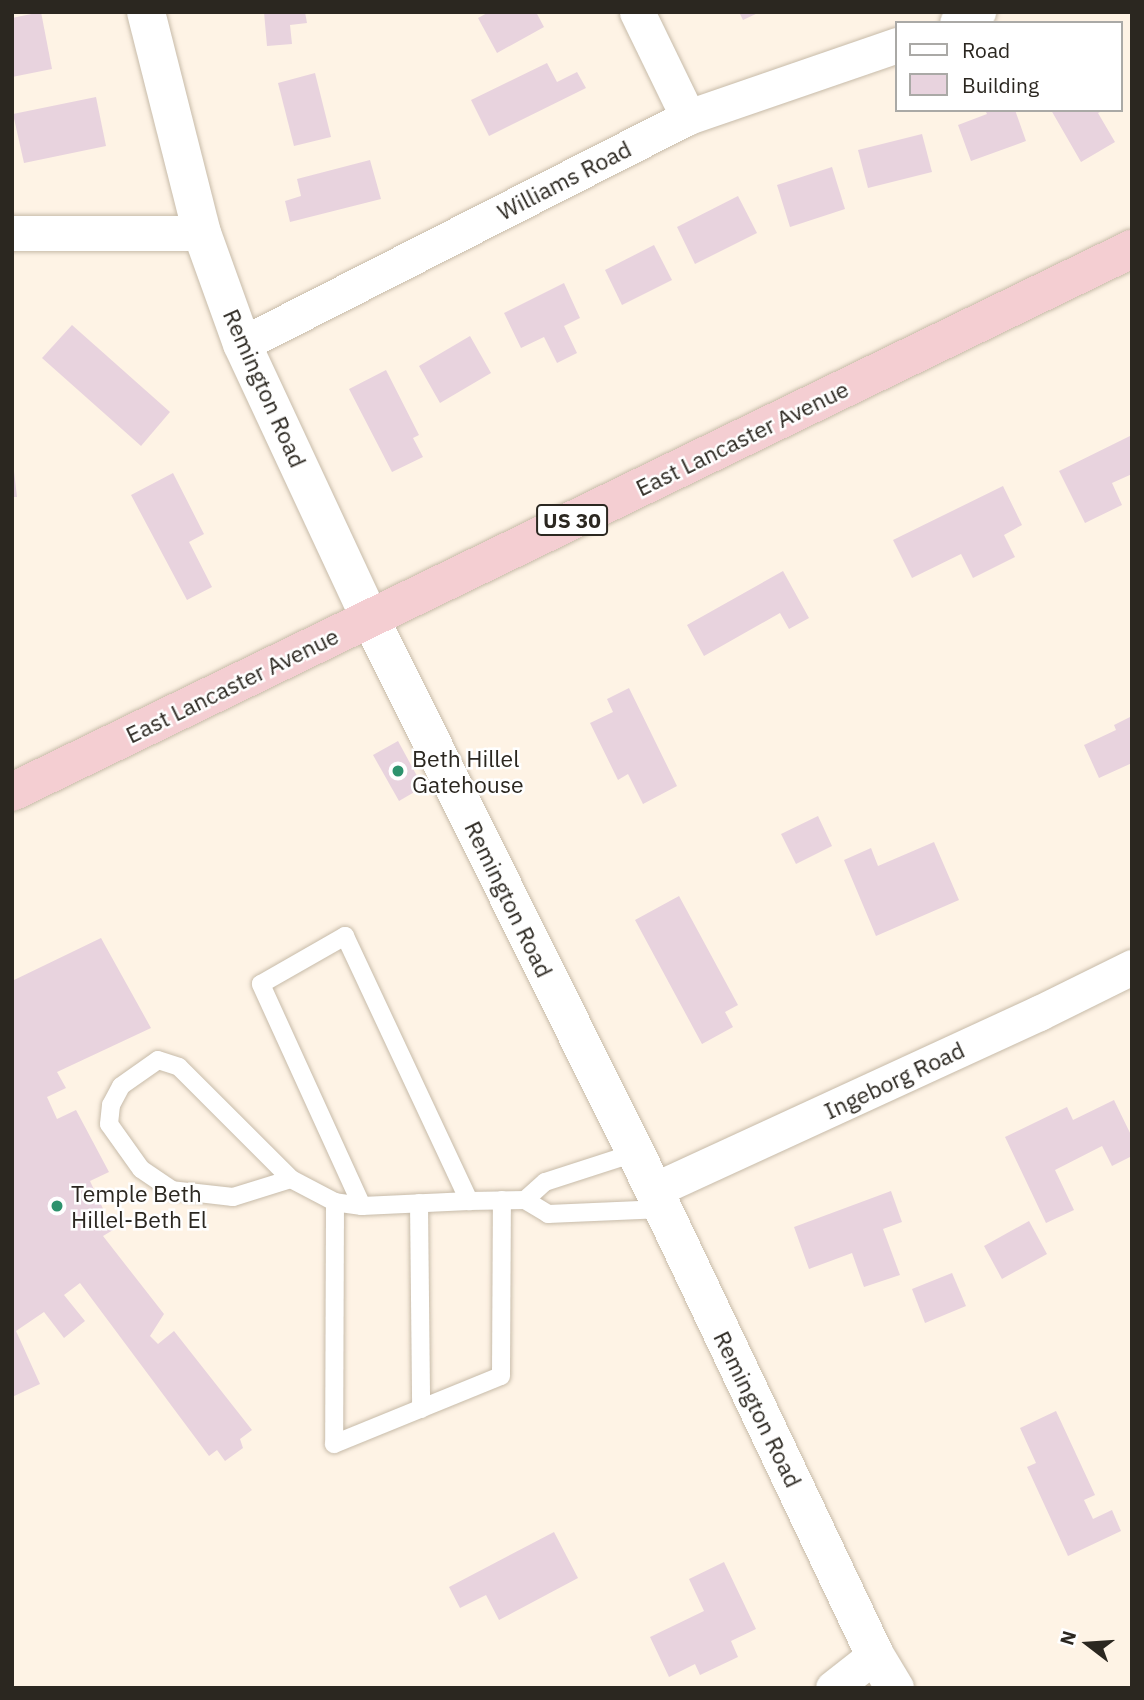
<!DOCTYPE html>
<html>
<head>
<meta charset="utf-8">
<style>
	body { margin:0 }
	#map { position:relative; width:1144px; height:1700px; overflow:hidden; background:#fef3e5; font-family:"IBM Plex Sans",sans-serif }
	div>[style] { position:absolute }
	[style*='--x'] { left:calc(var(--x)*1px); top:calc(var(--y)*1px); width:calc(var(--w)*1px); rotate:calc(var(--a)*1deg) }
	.building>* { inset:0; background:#e8d3de }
	.roads { filter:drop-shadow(0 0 2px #c7bba9) drop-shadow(0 0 2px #c7bba9) }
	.service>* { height:18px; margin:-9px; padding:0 9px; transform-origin:9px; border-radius:9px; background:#fff }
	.minor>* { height:35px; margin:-17.5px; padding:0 17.5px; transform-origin:17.5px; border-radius:17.5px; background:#fff }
	.tertiary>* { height:38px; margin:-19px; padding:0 19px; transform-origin:19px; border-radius:19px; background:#fff }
	.secondary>* { height:38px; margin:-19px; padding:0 19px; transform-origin:19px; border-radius:19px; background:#fff }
	.trunk>* { height:38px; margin:-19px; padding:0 19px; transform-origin:19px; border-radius:19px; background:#f4ced2 }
	.dots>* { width:19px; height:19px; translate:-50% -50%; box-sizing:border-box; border:4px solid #fff; border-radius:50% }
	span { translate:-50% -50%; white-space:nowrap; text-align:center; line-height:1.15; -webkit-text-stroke:5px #fff; paint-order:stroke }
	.shield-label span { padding:2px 5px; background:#fff; border:2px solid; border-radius:5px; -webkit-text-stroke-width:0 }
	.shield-label { font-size:21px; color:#2b2720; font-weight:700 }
	.street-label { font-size:23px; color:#2b2720 }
	.poi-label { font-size:23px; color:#2b2720 }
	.left { translate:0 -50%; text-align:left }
	.frame { position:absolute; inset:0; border:14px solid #2b2720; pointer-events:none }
	.legend { position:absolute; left:895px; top:21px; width:228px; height:91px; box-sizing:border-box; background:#fff; border:2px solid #aaa9a6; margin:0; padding:9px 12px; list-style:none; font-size:21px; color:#2b2720 }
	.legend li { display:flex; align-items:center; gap:14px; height:35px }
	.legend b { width:35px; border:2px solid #aaa9a6 }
	.north { position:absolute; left:1053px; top:1609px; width:70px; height:70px; -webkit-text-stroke:5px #fff; paint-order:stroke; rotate:287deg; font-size:19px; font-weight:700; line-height:28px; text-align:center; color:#2b2720 }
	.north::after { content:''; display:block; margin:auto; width:24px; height:32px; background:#2b2720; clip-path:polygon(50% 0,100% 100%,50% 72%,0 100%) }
</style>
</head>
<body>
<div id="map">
	<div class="building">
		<div style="clip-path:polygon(41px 12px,52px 69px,12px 77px,12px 18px)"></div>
		<div style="clip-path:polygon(264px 12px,305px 12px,307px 23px,290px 25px,292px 44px,267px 46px)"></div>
		<div style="clip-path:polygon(489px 12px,536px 12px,544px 27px,497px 53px,478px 18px)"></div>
		<div style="clip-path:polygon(739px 12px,760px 12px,743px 20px)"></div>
		<div style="clip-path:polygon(547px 63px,557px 82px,577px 72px,586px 88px,489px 136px,471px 100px)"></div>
		<div style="clip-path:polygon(315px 73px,331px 137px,294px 146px,278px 83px)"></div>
		<div style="clip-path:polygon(96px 97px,106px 146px,24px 163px,13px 114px)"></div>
		<div style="clip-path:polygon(985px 110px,1015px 110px,1026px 141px,971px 161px,958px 125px,987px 114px)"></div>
		<div style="clip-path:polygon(1051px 110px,1104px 110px,1098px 113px,1115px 142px,1081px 162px)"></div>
		<div style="clip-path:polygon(922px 134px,932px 172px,868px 188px,858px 150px)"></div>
		<div style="clip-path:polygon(370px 160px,381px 199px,290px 222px,285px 201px,301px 196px,297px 179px)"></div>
		<div style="clip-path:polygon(832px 167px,845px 209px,790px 227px,777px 185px)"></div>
		<div style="clip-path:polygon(738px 196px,757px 233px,695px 264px,677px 227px)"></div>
		<div style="clip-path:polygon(654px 245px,672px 280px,622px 305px,605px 270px)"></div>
		<div style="clip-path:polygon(564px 283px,580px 318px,564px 326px,577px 353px,557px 363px,544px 337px,521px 348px,504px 313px)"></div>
		<div style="clip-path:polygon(72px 325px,170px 412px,141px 446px,42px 358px)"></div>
		<div style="clip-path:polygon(470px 336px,491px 373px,440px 403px,419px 366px)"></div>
		<div style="clip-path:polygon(386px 370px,419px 435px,413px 438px,423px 457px,392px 472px,349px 389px)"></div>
		<div style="clip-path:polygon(1132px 435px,1132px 474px,1112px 483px,1122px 505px,1085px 523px,1059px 471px)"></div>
		<div style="clip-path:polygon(12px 454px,17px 497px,12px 497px)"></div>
		<div style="clip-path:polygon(173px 473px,204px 534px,189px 542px,212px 587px,187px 600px,131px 495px)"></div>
		<div style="clip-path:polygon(1003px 486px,1022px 525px,1004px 535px,1015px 557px,973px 578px,961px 554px,912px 578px,893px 540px)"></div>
		<div style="clip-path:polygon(783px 571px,809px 618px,789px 629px,780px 613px,704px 656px,687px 625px)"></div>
		<div style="clip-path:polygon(629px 688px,677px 786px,643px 804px,628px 774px,618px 780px,590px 723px,613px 712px,607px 699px)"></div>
		<div style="clip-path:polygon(1132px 716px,1132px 763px,1099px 778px,1084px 745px,1116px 730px,1114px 725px)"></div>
		<div style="clip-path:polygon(398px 741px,423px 787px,399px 801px,373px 755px)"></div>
		<div style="clip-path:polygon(818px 816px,832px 846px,796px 864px,781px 834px)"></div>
		<div style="clip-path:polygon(934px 842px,959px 900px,876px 936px,844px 860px,871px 848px,878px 866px)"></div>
		<div style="clip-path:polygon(679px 896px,738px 1005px,725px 1012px,733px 1027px,702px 1044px,635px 920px)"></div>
		<div style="clip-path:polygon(101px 938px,151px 1028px,57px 1072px,66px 1088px,47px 1097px,57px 1119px,76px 1110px,109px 1172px,90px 1181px,113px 1230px,103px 1236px,164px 1314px,150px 1336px,158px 1344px,174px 1331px,252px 1430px,240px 1439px,243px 1448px,225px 1461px,217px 1450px,209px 1456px,80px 1283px,64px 1295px,85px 1321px,64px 1338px,44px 1312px,16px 1331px,40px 1384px,12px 1397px,12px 981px)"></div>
		<div style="clip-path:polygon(1114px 1100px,1132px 1137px,1132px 1156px,1112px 1166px,1102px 1146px,1055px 1170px,1074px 1210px,1046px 1223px,1005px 1137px,1067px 1107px,1073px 1120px)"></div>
		<div style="clip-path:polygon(891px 1191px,902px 1222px,883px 1229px,900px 1275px,864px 1287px,852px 1253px,809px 1269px,794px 1227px)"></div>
		<div style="clip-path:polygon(1029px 1221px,1047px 1254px,1002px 1279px,984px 1246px)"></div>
		<div style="clip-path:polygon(952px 1273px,966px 1306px,925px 1323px,912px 1289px)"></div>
		<div style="clip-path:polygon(1056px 1411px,1095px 1495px,1084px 1500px,1093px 1519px,1112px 1510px,1121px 1531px,1068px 1556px,1027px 1467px,1036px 1463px,1020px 1428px)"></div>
		<div style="clip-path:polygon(554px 1532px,578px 1578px,499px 1620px,486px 1595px,460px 1608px,449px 1587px)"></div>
		<div style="clip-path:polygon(724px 1562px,756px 1629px,731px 1641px,738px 1657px,700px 1675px,695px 1664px,669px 1677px,650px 1637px,704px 1611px,689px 1579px)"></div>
	</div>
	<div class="roads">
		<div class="service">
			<div style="--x:291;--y:1179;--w:61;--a:162.8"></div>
			<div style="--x:233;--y:1197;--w:61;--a:-173.5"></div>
			<div style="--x:172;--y:1190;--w:37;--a:-146"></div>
			<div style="--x:141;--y:1169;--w:55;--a:-125.4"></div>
			<div style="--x:109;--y:1124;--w:19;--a:-84"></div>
			<div style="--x:111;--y:1105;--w:21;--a:-62"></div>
			<div style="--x:121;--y:1086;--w:45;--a:-35.1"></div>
			<div style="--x:158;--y:1060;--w:22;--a:18"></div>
			<div style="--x:179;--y:1067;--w:158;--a:45"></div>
			<div style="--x:291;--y:1179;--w:50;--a:27.6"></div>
			<div style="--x:525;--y:1200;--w:27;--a:-42"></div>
			<div style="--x:545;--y:1182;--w:95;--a:-17.9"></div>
			<div style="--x:469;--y:1201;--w:107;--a:177.3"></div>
			<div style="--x:362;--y:1206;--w:244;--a:-114.5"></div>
			<div style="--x:261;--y:984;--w:97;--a:-29.7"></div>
			<div style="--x:345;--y:936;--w:293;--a:64.9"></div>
			<div style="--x:469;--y:1201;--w:56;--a:-1"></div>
			<div style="--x:525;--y:1200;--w:27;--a:31"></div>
			<div style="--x:548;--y:1214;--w:115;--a:-2.5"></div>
			<div style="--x:419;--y:1203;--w:206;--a:89.4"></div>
			<div style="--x:362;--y:1206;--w:27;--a:-172"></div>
			<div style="--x:335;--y:1202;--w:242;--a:90.2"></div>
			<div style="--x:334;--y:1444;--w:180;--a:-22.2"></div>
			<div style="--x:501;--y:1376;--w:176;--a:-89.7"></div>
		</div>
		<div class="minor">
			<div style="--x:637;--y:12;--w:117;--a:64.1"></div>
			<div style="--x:957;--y:23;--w:24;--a:-28"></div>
			<div style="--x:12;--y:233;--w:190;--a:0"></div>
			<div style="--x:242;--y:344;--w:500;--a:-26.97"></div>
			<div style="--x:688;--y:117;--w:221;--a:-19"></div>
			<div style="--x:654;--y:1190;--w:424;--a:-24.7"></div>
			<div style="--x:1039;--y:1013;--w:104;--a:-26.3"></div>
			<div style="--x:833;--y:1688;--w:53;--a:-38.2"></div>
		</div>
		<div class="tertiary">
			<div style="--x:146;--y:12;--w:228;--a:75.8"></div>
			<div style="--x:202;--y:233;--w:118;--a:70.2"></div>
			<div style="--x:242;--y:344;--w:302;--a:65"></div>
		</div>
		<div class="secondary">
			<div style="--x:370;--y:618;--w:639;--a:63.6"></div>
			<div style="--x:654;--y:1190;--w:515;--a:64.58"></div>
			<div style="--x:875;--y:1655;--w:39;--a:59"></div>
		</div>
		<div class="trunk">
			<div style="--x:12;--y:792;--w:1245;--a:-25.87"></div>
		</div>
	</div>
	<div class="dots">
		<div style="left:398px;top:771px;background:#2d926d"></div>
		<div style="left:57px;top:1206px;background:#2d926d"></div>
	</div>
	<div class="shield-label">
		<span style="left:572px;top:520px">US 30</span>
	</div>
	<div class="street-label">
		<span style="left:564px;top:180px;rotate:-27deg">Williams Road</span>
		<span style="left:265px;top:388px;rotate:66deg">Remington Road</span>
		<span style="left:742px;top:438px;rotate:-26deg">East Lancaster Avenue</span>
		<span style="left:232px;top:685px;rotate:-26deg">East Lancaster Avenue</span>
		<span style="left:509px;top:899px;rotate:64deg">Remington Road</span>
		<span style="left:894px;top:1080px;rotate:-25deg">Ingeborg Road</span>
		<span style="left:758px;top:1409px;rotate:64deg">Remington Road</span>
	</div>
	<div class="poi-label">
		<span class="left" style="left:412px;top:771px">Beth Hillel<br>Gatehouse</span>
		<span class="left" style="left:71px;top:1206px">Temple Beth<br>Hillel-Beth El</span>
	</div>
	<div class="frame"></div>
	<ul class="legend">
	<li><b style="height:9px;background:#fff"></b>Road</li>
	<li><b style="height:19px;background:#e8d3de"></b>Building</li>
	</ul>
	<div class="north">N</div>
</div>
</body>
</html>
